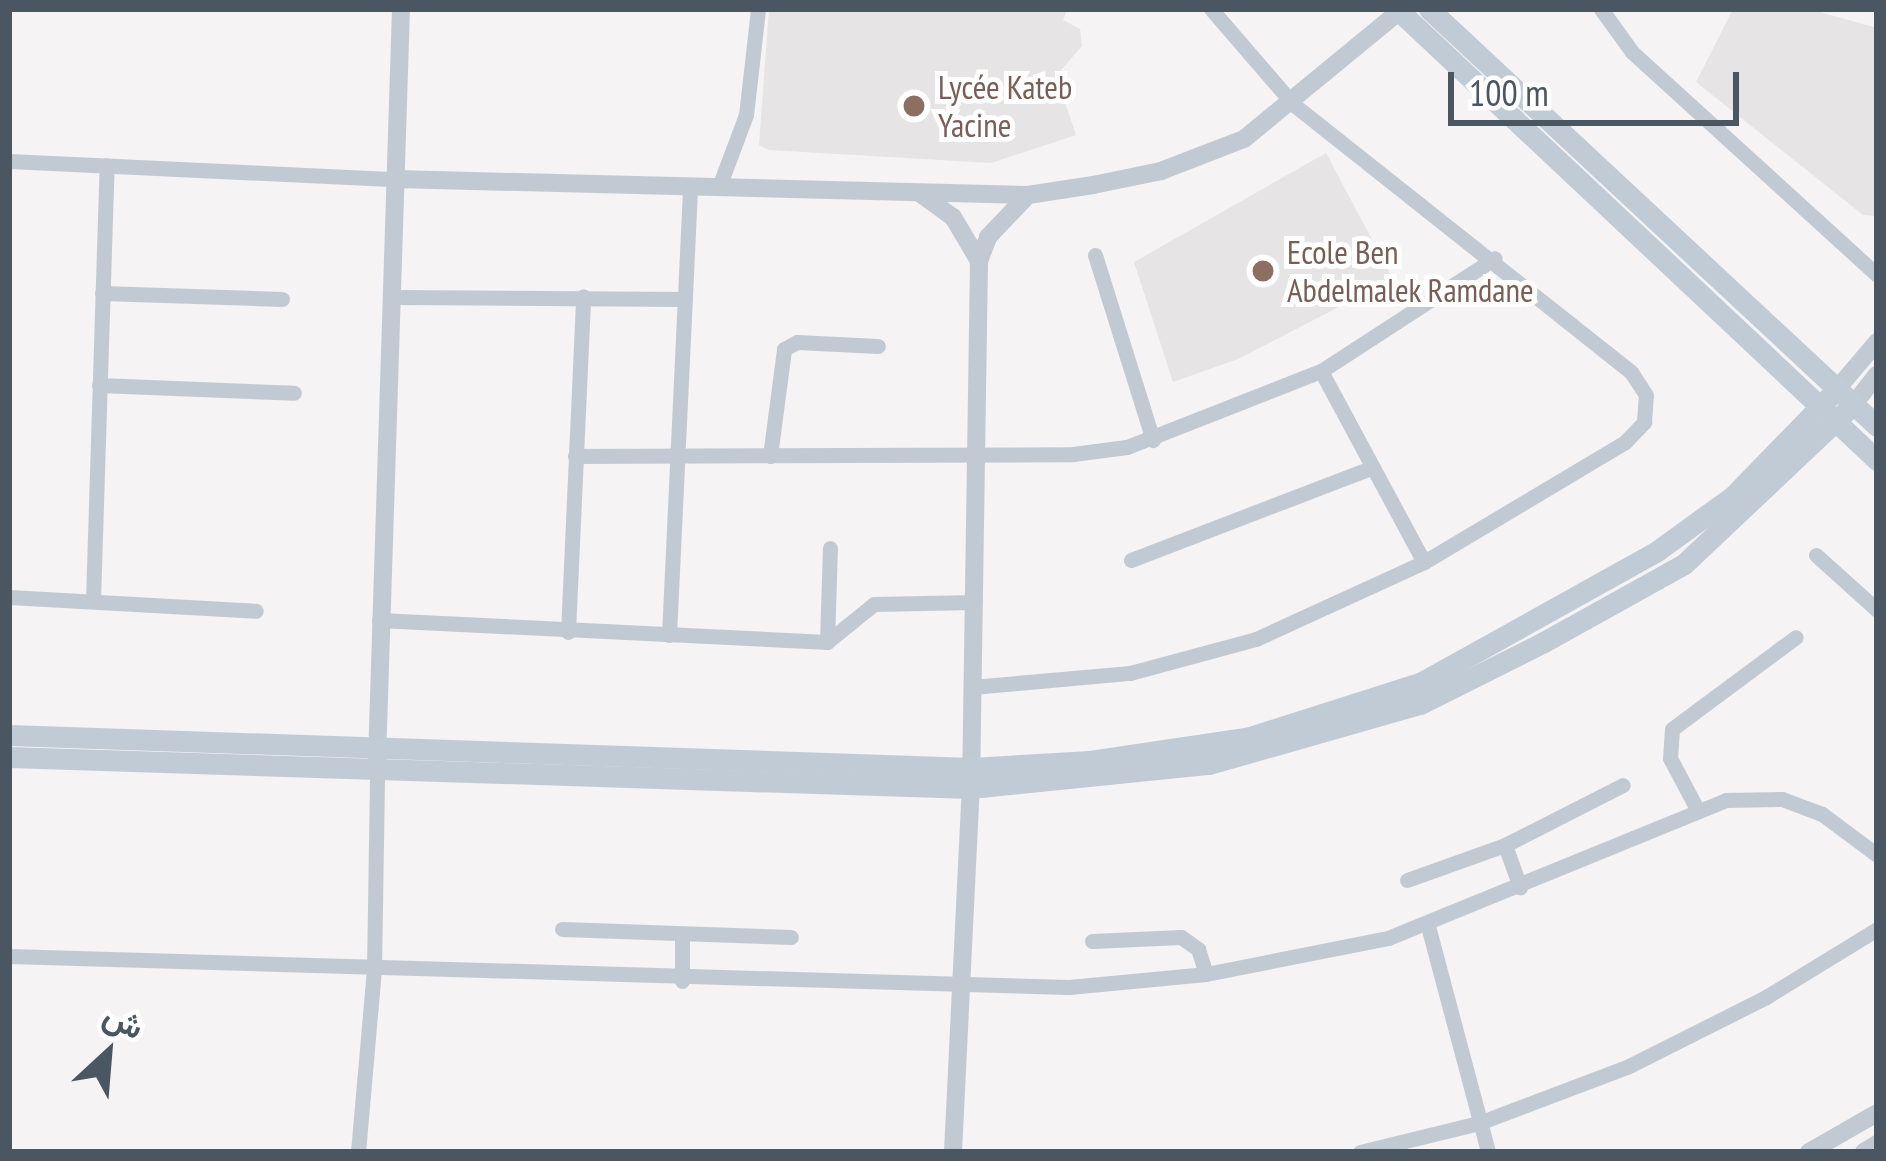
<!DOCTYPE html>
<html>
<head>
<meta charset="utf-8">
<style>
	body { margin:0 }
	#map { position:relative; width:1886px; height:1161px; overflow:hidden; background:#f5f3f3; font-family:"PT Sans Narrow",Vazirmatn,sans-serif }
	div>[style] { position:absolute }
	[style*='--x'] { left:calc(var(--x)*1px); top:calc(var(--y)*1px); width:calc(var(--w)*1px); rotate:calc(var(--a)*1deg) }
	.education>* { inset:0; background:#e6e4e5 }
	.minor>* { height:15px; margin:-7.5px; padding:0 7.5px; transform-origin:7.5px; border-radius:7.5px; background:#c1cad2 }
	.tertiary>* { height:18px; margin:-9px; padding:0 9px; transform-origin:9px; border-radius:9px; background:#c1cad2 }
	.secondary>* { height:21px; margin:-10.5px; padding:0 10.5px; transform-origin:10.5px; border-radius:10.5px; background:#c1cbd6 }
	.dots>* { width:33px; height:33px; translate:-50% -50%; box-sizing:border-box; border:6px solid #fff; border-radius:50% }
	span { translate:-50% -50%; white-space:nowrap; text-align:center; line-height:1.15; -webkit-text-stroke:10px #fff; paint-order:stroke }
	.education-label { font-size:33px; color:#785e54 }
	.left { translate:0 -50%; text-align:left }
	.frame { position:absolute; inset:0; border:12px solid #4a5661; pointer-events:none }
	.north { position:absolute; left:48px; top:993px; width:120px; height:120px; -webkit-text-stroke:9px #fff; paint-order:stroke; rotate:26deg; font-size:33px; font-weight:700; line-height:48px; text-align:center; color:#4a5661 }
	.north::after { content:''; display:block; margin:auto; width:42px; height:54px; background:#4a5661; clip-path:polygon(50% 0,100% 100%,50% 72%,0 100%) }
	.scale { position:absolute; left:1448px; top:72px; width:291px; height:54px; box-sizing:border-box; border:6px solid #4a5661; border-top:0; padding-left:15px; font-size:36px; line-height:42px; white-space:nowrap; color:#4a5661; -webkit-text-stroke:9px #fff; paint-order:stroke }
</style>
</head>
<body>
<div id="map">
	<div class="education">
		<div style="clip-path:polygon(769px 9px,1067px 9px,1063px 20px,1080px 29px,1082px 46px,1056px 76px,1076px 135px,991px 163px,769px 150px,759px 145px)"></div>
		<div style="clip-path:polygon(1733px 9px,1809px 9px,1877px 28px,1877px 216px,1863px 215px,1696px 82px)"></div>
		<div style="clip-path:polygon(1326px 153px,1393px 279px,1238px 359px,1173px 382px,1134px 262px)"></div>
	</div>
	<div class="minor">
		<div style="--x:1601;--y:9;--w:53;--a:54.2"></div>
		<div style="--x:1632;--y:52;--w:331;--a:42.3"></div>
		<div style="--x:9;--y:161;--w:387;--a:2.7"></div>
		<div style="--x:720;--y:184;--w:74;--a:-69.4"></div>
		<div style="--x:746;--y:115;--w:107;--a:-83.5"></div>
		<div style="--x:1095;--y:255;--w:194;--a:72.6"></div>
		<div style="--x:102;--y:293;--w:180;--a:1.9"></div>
		<div style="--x:395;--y:297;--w:290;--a:0.4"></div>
		<div style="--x:1321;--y:371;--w:217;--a:61.7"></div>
		<div style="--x:99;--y:385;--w:195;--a:2.3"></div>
		<div style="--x:575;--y:456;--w:498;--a:-0.2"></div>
		<div style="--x:1073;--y:454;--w:54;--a:-7.4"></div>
		<div style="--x:1127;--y:447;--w:208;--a:-21.4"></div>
		<div style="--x:1321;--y:371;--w:207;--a:-33"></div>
		<div style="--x:770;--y:456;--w:108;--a:-82.5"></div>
		<div style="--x:784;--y:349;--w:15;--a:-28"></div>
		<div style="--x:797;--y:342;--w:81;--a:2.8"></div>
		<div style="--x:1816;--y:555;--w:82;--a:42"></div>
		<div style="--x:1131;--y:560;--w:259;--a:-21"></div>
		<div style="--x:9;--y:597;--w:247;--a:3.2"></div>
		<div style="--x:93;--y:600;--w:435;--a:-88.2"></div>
		<div style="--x:379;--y:620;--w:449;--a:2.8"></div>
		<div style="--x:827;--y:642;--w:60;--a:-39"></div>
		<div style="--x:874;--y:604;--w:101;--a:-1.1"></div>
		<div style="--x:568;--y:632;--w:336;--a:-87.4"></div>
		<div style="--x:669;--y:635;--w:448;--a:-87.3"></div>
		<div style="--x:827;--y:642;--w:94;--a:-88.2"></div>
		<div style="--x:972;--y:687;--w:159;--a:-5.1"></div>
		<div style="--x:1130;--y:673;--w:131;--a:-15.1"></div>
		<div style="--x:1256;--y:639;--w:185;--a:-24.6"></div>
		<div style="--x:1424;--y:562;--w:234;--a:-30.8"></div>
		<div style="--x:1625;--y:442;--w:28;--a:-46"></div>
		<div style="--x:1644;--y:422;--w:27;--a:-86"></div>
		<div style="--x:1646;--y:395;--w:27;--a:-123"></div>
		<div style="--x:1631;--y:372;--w:430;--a:-141.6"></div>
		<div style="--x:1294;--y:105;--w:127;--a:-130.8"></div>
		<div style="--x:1696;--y:807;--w:55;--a:-118"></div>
		<div style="--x:1670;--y:758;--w:29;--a:-86"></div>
		<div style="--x:1672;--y:729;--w:154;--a:-36.6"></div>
		<div style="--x:1505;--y:845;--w:132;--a:-27"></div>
		<div style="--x:1407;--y:880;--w:104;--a:-19.7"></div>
		<div style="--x:1505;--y:845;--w:45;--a:70.3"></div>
		<div style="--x:1428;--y:926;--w:234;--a:75.1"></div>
		<div style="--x:562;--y:929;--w:229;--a:2"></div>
		<div style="--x:1092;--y:941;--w:89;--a:-2.6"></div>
		<div style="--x:1181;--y:937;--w:21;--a:35"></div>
		<div style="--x:1198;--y:949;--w:26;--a:72"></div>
		<div style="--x:9;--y:956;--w:1060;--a:1.68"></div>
		<div style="--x:1069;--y:987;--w:138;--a:-5.4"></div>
		<div style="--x:1206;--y:974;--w:186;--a:-11.2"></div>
		<div style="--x:1388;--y:938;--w:365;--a:-22.2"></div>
		<div style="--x:1726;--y:800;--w:56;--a:-1"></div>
		<div style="--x:1782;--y:799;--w:43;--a:20.6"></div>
		<div style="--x:1822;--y:814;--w:69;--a:36.7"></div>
		<div style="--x:682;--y:981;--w:47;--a:-90"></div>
		<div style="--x:358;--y:1152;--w:183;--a:-85"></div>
		<div style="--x:374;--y:970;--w:199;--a:-89.1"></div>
		<div style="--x:1360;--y:1152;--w:122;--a:-13.7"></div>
		<div style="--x:1479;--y:1123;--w:160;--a:-20.8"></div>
		<div style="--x:1629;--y:1066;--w:153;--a:-26.7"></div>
		<div style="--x:1766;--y:997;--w:130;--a:-31.5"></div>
	</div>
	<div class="tertiary">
		<div style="--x:396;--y:179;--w:632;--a:1.45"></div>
		<div style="--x:1028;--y:195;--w:66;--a:-8.7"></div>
		<div style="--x:1093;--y:185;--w:69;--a:-11.6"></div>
		<div style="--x:1161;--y:171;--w:89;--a:-21.1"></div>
		<div style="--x:1244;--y:139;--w:205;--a:-39.4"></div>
		<div style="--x:921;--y:194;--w:39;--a:36"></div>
		<div style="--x:953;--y:217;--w:51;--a:59.4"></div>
		<div style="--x:1837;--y:389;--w:62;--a:-49.6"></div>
		<div style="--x:1854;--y:404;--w:37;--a:-52"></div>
		<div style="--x:377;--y:760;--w:751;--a:-88.17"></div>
		<div style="--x:953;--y:1152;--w:364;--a:-87.2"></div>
		<div style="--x:971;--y:788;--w:527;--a:-89.13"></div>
		<div style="--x:979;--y:261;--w:26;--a:-69"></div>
		<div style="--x:988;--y:237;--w:58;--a:-46.4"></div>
		<div style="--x:1809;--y:1152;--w:78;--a:-29.8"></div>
		<div style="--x:1864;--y:1152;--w:15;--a:-32"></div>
	</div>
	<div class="secondary">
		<div style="--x:1397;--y:9;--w:659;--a:43.22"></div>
		<div style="--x:1429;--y:9;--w:612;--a:42.95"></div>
		<div style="--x:9;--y:735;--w:963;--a:1.96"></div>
		<div style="--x:971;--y:768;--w:119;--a:-3.4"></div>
		<div style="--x:1090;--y:761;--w:162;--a:-8.5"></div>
		<div style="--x:1250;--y:737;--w:181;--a:-17.7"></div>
		<div style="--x:1422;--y:682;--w:269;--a:-29.1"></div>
		<div style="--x:1657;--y:551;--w:94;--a:-35.9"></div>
		<div style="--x:1733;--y:496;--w:149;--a:-45.8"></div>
		<div style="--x:9;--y:757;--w:962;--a:1.85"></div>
		<div style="--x:971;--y:788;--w:239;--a:-5.8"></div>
		<div style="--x:1209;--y:764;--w:219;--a:-15.9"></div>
		<div style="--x:1420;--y:704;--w:136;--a:-26.6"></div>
		<div style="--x:1542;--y:643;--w:162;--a:-29.1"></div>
		<div style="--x:1684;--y:564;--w:233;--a:-43.3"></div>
	</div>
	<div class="dots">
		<div style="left:914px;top:106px;background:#8d6e63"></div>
		<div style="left:1263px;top:271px;background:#8d6e63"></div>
	</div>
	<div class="education-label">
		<span class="left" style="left:938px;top:106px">Lycée Kateb<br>Yacine</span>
		<span class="left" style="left:1287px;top:271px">Ecole Ben<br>Abdelmalek Ramdane</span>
	</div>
	<div class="frame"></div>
	<div class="north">ش</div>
	<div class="scale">100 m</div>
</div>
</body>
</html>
